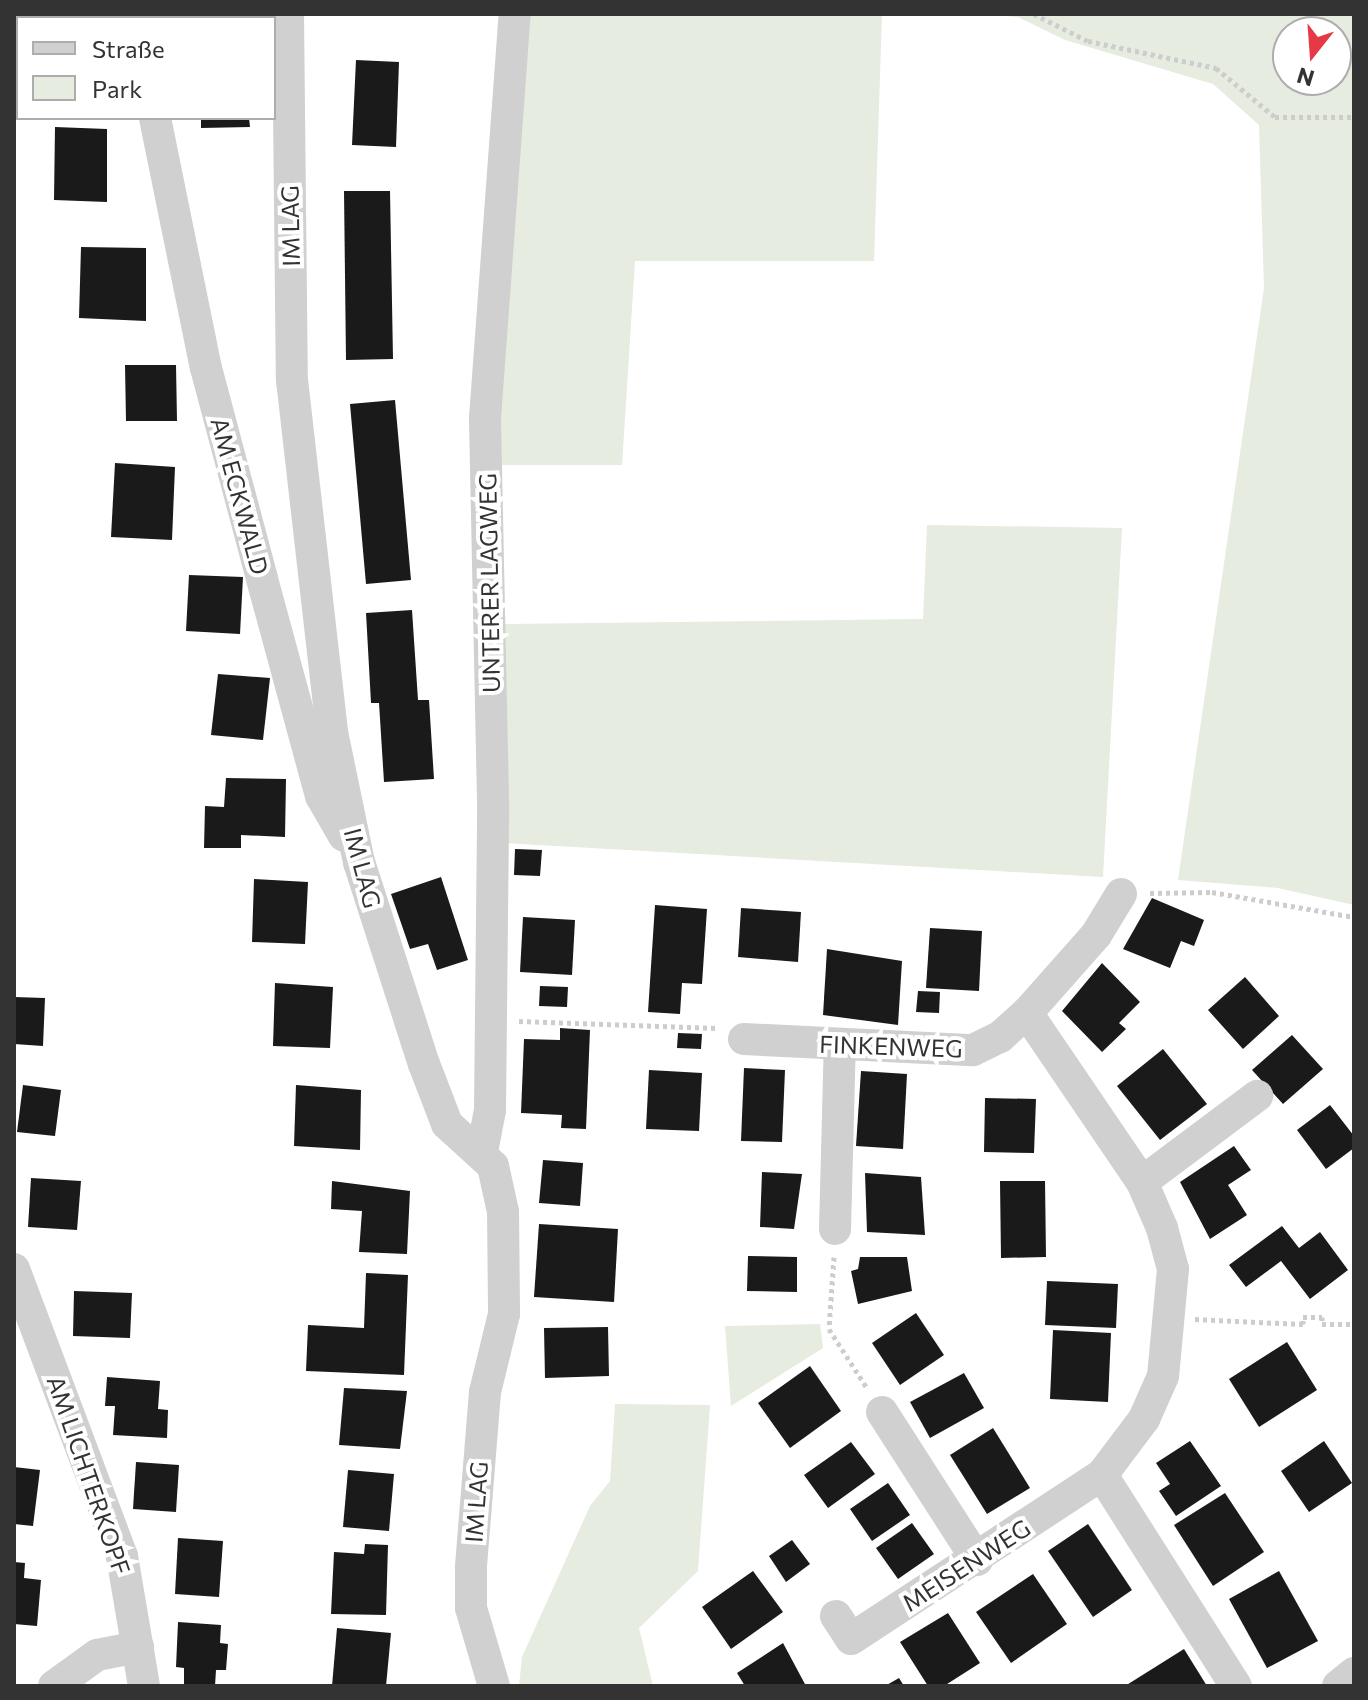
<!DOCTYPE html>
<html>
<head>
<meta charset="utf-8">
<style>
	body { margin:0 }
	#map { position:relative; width:1368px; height:1700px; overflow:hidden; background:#fff; font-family:Commissioner,sans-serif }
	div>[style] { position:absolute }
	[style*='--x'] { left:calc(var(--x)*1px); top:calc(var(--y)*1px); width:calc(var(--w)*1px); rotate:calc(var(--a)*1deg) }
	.green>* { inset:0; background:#e6ecdf }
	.building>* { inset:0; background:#1a1a1a }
	.path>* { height:5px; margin-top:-2.5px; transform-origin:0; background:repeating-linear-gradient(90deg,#cdcdcd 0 4px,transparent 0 8px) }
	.minor>* { height:32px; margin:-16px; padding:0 16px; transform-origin:16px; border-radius:16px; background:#d0d0d0 }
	span { translate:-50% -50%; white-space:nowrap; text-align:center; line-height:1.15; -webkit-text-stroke:8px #fff; paint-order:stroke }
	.street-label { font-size:24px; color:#333 }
	.frame { position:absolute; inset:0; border:16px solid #333; pointer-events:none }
	.legend { position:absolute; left:16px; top:16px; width:260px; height:104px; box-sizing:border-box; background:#fff; border:2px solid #adadad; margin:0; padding:10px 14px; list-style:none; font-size:24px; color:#333 }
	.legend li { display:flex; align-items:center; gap:16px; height:40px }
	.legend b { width:40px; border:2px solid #adadad }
	.north { position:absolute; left:1272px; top:16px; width:80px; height:80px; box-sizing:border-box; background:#fff; border:2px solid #adadad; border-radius:50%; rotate:197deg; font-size:22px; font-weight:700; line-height:32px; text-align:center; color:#333 }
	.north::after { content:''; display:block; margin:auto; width:28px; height:36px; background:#e63946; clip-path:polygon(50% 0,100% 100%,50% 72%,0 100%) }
</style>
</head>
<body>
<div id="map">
	<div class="green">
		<div style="clip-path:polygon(529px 14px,882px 14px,874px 261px,635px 261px,622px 465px,500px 465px,497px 434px)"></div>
		<div style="clip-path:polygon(evenodd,975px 14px,1354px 14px,1354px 905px,1278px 888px,1178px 880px,1264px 288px,1259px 125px,1213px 84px,1065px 40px,1018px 17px,975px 14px,1288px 32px,1336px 32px,1336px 80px,1288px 80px,1288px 32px)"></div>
		<div style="clip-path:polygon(927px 525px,1122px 528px,1103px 877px,503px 843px,503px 624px,923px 619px)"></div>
		<div style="clip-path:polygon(820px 1324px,823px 1348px,731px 1406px,725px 1326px)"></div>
		<div style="clip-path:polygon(615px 1404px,710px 1405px,698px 1571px,639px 1628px,653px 1686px,519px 1686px,522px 1657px,590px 1506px,610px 1481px)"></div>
	</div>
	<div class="building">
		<div style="clip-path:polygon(60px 14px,105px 14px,105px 18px,60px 18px)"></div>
		<div style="clip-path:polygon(356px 60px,399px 62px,396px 147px,352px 145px)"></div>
		<div style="clip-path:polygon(201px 118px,249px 118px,250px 127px,201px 128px)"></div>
		<div style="clip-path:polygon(55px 127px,107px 129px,107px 202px,54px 200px)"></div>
		<div style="clip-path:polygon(344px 191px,390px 191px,393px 359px,346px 360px)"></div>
		<div style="clip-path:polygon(81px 247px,146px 248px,146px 321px,79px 318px)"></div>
		<div style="clip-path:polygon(125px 365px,176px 365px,177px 421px,126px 421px)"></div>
		<div style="clip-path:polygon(395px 400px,411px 580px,366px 584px,350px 404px)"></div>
		<div style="clip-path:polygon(115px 463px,175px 467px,172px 540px,111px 537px)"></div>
		<div style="clip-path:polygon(189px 575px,243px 577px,240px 634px,186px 631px)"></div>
		<div style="clip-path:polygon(412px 610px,418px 700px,429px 700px,434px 779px,384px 782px,379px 703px,371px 703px,366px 613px)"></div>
		<div style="clip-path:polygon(218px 674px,270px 678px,263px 740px,211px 735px)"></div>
		<div style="clip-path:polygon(226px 778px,286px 779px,285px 837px,241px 835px,241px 848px,204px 848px,205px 806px,224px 807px)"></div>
		<div style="clip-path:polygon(515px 849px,542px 850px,540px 876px,514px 875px)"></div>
		<div style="clip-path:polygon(441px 877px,468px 960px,437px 970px,428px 944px,410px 949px,391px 894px)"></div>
		<div style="clip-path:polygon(254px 879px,308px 882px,305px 944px,252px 942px)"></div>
		<div style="clip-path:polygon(1152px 898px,1204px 920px,1194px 946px,1181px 941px,1170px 968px,1123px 949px)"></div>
		<div style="clip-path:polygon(655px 905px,707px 909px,702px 984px,682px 983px,680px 1014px,648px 1012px)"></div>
		<div style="clip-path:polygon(741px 908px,801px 912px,798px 962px,738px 957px)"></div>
		<div style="clip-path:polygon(523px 917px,575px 920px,572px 975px,520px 972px)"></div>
		<div style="clip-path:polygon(930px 928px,982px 931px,979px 991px,926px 988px)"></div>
		<div style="clip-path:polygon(827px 949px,902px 961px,898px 1025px,823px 1015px)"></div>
		<div style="clip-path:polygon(1102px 963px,1140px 1002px,1119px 1023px,1126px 1029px,1102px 1052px,1062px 1011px)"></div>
		<div style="clip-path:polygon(1245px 977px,1279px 1016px,1243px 1049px,1208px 1010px)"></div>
		<div style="clip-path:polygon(275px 983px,333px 987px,330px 1048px,273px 1046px)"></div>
		<div style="clip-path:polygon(540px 986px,568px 987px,567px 1007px,539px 1006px)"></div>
		<div style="clip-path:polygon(918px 991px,940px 992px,939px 1013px,916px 1012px)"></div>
		<div style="clip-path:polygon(14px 997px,45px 998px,43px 1046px,14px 1044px)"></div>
		<div style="clip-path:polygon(560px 1028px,590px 1030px,586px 1129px,561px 1128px,562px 1115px,521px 1113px,524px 1039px,560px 1040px)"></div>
		<div style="clip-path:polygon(678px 1033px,702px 1034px,701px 1049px,677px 1048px)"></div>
		<div style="clip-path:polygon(1292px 1035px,1323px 1069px,1283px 1104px,1252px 1070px)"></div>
		<div style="clip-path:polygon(1163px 1049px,1207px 1104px,1160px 1140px,1117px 1086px)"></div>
		<div style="clip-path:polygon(744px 1068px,785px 1070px,782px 1142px,741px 1141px)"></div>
		<div style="clip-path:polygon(649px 1070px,702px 1073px,699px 1131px,646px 1129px)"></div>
		<div style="clip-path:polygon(861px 1071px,907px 1074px,903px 1149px,856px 1146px)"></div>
		<div style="clip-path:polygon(23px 1085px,61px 1090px,55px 1136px,17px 1132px)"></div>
		<div style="clip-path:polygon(296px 1085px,361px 1090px,360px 1150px,294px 1146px)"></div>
		<div style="clip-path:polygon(985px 1098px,1036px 1099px,1034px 1153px,984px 1152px)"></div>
		<div style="clip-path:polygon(1330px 1105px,1354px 1136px,1354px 1148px,1326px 1169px,1297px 1130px)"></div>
		<div style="clip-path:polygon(1234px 1146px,1251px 1170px,1228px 1185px,1247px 1215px,1210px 1239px,1180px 1182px)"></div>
		<div style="clip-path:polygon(543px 1160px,583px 1163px,580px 1206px,539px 1203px)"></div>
		<div style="clip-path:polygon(762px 1172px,802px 1174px,794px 1229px,760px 1227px)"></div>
		<div style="clip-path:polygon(865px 1173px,921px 1177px,925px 1235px,867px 1232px)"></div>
		<div style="clip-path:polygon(31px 1178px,81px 1181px,77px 1230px,28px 1227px)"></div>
		<div style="clip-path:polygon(332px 1181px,410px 1191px,407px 1254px,359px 1252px,362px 1211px,331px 1209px)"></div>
		<div style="clip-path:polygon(1000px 1181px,1045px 1181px,1046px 1257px,1001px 1258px)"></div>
		<div style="clip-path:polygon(539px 1224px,618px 1229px,614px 1302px,534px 1297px)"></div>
		<div style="clip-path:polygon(1282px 1226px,1299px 1248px,1320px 1232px,1348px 1270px,1310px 1299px,1281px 1261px,1246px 1287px,1229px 1265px)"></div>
		<div style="clip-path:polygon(748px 1256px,797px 1257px,797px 1292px,747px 1291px)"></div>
		<div style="clip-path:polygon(860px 1257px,907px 1257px,912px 1291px,858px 1304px,851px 1271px,858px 1269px)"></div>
		<div style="clip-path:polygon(366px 1273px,408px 1275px,404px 1375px,306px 1371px,308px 1325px,364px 1328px)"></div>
		<div style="clip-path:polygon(1047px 1281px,1118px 1284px,1116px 1328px,1045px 1325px)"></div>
		<div style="clip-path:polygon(74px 1291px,132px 1293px,130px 1338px,73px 1336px)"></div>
		<div style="clip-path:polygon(916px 1313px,944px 1355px,900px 1385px,872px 1343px)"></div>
		<div style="clip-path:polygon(608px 1327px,609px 1376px,545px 1378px,544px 1328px)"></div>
		<div style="clip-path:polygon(1053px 1330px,1111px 1333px,1108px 1402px,1050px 1399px)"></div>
		<div style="clip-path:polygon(1287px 1342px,1317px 1390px,1259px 1427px,1229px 1379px)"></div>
		<div style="clip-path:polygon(810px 1366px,841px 1411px,790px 1448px,758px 1403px)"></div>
		<div style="clip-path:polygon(964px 1373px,984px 1408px,930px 1438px,910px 1402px)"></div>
		<div style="clip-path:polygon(107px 1377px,160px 1381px,158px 1409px,168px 1410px,167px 1438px,113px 1435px,115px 1406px,105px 1406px)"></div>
		<div style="clip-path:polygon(344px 1388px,407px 1391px,400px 1449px,339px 1445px)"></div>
		<div style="clip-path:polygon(993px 1428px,1030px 1488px,987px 1514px,950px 1455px)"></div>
		<div style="clip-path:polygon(1190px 1441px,1221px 1486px,1176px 1516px,1159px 1491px,1170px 1484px,1156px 1463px)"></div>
		<div style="clip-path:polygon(1324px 1441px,1352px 1483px,1309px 1512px,1281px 1471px)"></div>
		<div style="clip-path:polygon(851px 1442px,875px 1474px,828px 1508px,804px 1475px)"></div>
		<div style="clip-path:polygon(136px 1462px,179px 1465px,176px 1512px,133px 1509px)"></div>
		<div style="clip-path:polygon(14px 1467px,40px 1470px,33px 1526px,14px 1524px)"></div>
		<div style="clip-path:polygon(348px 1470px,394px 1474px,389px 1531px,343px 1527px)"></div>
		<div style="clip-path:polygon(888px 1483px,910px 1515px,872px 1541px,850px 1509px)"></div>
		<div style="clip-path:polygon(1225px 1493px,1264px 1552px,1213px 1586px,1174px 1525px)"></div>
		<div style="clip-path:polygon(912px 1523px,934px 1554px,898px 1579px,876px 1548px)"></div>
		<div style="clip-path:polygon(1088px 1524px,1132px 1590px,1093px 1617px,1048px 1551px)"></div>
		<div style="clip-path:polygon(178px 1538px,223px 1541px,219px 1597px,175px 1594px)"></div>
		<div style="clip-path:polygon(792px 1540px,810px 1564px,786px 1582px,769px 1556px)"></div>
		<div style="clip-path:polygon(365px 1544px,388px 1545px,386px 1615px,331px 1614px,334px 1552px,364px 1554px)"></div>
		<div style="clip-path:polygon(14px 1562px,25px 1563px,24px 1578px,41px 1580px,37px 1626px,14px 1624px)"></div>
		<div style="clip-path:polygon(753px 1571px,783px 1612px,731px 1649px,702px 1607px)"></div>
		<div style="clip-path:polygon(1279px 1571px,1318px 1641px,1267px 1668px,1229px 1599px)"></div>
		<div style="clip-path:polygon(1033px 1574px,1067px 1624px,1011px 1663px,976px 1612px)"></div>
		<div style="clip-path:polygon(948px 1613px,980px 1663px,944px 1686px,928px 1686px,900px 1642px)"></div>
		<div style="clip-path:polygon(178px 1622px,221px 1625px,220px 1643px,228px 1644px,226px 1670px,216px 1670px,215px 1686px,184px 1684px,184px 1668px,176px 1667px)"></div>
		<div style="clip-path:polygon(337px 1628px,391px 1633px,386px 1686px,332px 1686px)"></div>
		<div style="clip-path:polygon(783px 1643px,806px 1686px,745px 1686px,737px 1673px)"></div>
		<div style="clip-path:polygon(1184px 1649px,1207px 1686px,1125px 1686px)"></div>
		<div style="clip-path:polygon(899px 1678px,904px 1686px,885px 1686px)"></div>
	</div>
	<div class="path">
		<div style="--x:1034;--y:14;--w:60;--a:26.6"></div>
		<div style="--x:1088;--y:41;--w:131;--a:11.9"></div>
		<div style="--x:1216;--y:68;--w:77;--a:39.7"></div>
		<div style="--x:1275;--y:117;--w:79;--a:0"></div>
		<div style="--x:1150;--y:893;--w:62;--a:-0.9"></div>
		<div style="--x:1212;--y:892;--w:144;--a:10"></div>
		<div style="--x:519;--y:1021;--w:198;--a:2"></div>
		<div style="--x:834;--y:1257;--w:72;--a:94"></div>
		<div style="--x:829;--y:1329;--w:70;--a:57.2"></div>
		<div style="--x:1195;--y:1319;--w:108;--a:2.7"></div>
		<div style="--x:1303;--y:1324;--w:7;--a:-90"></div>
		<div style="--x:1303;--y:1317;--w:19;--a:0"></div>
		<div style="--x:1322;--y:1317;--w:7;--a:90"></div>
		<div style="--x:1322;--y:1324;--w:32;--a:0"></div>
	</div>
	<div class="minor">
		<div style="--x:142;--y:14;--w:4;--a:90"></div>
		<div style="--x:288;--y:14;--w:366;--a:89.4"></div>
		<div style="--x:292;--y:380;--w:354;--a:83.5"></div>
		<div style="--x:332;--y:732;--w:133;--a:78.3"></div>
		<div style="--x:359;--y:862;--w:212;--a:72.2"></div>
		<div style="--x:424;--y:1064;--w:64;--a:69"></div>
		<div style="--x:447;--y:1124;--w:62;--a:42.4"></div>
		<div style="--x:493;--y:1166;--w:47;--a:77.7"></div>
		<div style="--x:503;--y:1212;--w:102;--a:89.4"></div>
		<div style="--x:504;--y:1314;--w:80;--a:103.7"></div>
		<div style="--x:485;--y:1392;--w:176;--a:94.6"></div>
		<div style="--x:471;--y:1567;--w:41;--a:90"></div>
		<div style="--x:471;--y:1608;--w:81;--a:73.6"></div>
		<div style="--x:155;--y:118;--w:255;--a:78.5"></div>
		<div style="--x:206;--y:368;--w:218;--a:75.1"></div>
		<div style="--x:262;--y:579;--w:225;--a:74.8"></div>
		<div style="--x:321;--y:796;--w:46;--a:60.1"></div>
		<div style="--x:1121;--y:894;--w:48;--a:121.4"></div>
		<div style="--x:1096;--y:935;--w:104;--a:131.5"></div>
		<div style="--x:1027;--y:1013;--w:204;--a:55.8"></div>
		<div style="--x:1142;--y:1182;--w:50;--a:66.5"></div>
		<div style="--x:1162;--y:1228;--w:42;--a:75"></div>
		<div style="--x:1173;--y:1269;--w:107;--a:95.3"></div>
		<div style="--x:1163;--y:1376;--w:47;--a:113.8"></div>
		<div style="--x:1144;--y:1419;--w:70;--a:126.9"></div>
		<div style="--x:1102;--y:1475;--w:250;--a:57.6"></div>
		<div style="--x:744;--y:1039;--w:229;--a:2.8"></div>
		<div style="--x:973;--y:1050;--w:30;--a:-26"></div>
		<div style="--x:1000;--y:1037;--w:36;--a:-42"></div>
		<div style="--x:482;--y:1152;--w:43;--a:-79.2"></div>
		<div style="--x:490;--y:1110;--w:309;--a:-89.4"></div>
		<div style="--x:493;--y:801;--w:383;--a:-91.2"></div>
		<div style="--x:485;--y:418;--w:405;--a:-85.8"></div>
		<div style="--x:1142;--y:1182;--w:144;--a:-36.8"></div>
		<div style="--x:835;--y:1229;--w:185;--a:-88.5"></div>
		<div style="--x:14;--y:1269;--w:307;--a:69.4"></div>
		<div style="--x:122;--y:1556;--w:132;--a:80.4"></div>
		<div style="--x:882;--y:1412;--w:176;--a:57.3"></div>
		<div style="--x:836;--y:1616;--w:27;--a:57"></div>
		<div style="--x:851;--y:1639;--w:300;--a:-33.2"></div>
		<div style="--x:54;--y:1686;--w:53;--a:-35.8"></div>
		<div style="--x:97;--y:1655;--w:42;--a:-11"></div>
		<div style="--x:1338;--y:1686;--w:21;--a:-39"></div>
	</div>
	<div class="street-label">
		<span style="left:290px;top:226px;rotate:-91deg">IM LAG</span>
		<span style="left:240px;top:496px;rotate:75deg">AM ECKWALD</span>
		<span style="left:489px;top:583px;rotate:-91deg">UNTERER LAGWEG</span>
		<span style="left:363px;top:868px;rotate:75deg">IM LAG</span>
		<span style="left:891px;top:1046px;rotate:2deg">FINKENWEG</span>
		<span style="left:89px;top:1475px;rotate:71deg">AM LICHTERKOPF</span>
		<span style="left:476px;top:1502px;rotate:-86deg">IM LAG</span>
		<span style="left:966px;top:1565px;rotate:-33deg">MEISENWEG</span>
	</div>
	<div class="frame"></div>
	<ul class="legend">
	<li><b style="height:10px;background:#d0d0d0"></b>Straße</li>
	<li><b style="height:22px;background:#e6ecdf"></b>Park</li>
	</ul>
	<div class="north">N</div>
</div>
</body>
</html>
